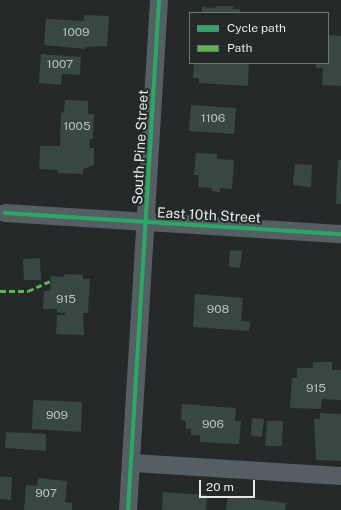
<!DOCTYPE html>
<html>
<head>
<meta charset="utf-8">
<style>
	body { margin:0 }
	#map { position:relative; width:341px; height:510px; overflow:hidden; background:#242828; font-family:"Public Sans",sans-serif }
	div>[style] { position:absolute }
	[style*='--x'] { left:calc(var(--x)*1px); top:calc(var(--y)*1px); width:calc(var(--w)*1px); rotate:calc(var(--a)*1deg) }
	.building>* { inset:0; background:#394742 }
	.minor>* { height:18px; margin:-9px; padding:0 9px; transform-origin:9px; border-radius:9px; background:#555f63 }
	.quiet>* { height:3px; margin-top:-1.5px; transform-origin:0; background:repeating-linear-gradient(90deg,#58b947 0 6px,transparent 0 9px) }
	.cycleway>* { height:4px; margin:-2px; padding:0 2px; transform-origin:2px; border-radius:2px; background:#26ab63 }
	span { translate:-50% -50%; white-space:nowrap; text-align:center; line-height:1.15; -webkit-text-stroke:4px #232929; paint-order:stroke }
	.number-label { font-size:12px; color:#b9c0be }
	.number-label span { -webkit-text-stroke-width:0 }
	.street-label { font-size:14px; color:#e4e9e8 }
	.legend { position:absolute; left:189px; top:12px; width:140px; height:52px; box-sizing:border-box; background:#232929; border:1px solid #707675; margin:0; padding:5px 7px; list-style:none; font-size:12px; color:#e4e9e8 }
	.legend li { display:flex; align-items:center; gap:8px; height:20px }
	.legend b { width:20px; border:1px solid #707675 }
	.scale { position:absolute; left:199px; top:480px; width:56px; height:18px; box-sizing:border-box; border:2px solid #e4e9e8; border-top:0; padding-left:5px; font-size:12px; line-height:14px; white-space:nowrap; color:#e4e9e8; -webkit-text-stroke:3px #232929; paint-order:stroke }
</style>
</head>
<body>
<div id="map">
	<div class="building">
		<div style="clip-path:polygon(216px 6px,234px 6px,233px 9px,240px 9px,240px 13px,202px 13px,202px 7px,216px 8px)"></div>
		<div style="clip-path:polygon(84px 15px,109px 16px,107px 46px,85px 47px,85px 49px,44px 45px,46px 19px,84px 21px)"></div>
		<div style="clip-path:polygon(328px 35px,341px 36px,341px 86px,322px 85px,323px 68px,316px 68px,316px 63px,328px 63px)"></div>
		<div style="clip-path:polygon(41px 54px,81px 57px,80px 75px,62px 74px,61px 85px,39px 83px)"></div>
		<div style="clip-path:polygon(249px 63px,248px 86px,199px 83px,199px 78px,193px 78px,194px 64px)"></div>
		<div style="clip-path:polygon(65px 100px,88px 101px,88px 114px,94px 114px,93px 139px,90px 139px,89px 148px,94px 148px,94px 165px,83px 169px,83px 174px,58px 173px,58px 170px,39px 169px,40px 146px,60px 146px,61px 112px,64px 113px)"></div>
		<div style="clip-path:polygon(191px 105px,236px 108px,234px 134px,189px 131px)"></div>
		<div style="clip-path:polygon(196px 153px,217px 154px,217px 159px,234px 160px,232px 189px,220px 188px,220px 192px,212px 191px,212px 188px,198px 187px,199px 175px,194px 175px)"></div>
		<div style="clip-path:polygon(338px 160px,341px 160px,341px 204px,336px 204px)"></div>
		<div style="clip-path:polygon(295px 164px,312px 165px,311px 187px,293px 185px)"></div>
		<div style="clip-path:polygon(230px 250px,242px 251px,240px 268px,229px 267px)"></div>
		<div style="clip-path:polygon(40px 258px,41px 280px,24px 280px,23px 259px)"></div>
		<div style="clip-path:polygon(64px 274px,83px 275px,83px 279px,90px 279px,88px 313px,83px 313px,84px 335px,56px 334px,57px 315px,65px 315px,65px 313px,57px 312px,57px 309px,43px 309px,44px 291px,50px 291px,51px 276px,64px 277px)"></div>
		<div style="clip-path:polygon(195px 294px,243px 298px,241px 321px,250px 322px,249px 331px,193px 327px)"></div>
		<div style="clip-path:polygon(313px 362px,332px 362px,332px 370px,341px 370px,341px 400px,322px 399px,321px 409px,290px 408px,292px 378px,297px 378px,297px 368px,313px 368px)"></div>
		<div style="clip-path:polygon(33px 400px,82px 402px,81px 432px,32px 429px)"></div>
		<div style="clip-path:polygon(182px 404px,236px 408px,235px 421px,241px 421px,239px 444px,200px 442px,200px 435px,191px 435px,191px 429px,186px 429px,186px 421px,181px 420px)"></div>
		<div style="clip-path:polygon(320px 413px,341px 414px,341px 461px,316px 460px,314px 419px,320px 419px)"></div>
		<div style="clip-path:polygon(252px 418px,264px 419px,262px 437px,251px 436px)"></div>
		<div style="clip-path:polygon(267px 421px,283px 421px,282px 446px,265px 446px)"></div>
		<div style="clip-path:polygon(6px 432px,46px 434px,46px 451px,5px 448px)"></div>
		<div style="clip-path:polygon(0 477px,12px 477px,11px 500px,0 499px)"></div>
		<div style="clip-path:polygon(38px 478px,67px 481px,65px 502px,72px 503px,72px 510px,24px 510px,26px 485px,37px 486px)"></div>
		<div style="clip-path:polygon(163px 492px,207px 495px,206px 510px,162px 510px)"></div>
		<div style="clip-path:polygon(228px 496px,286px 503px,285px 510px,226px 510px)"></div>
	</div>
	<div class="minor">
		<div style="--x:5;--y:213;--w:337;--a:3.6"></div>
		<div style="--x:133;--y:463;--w:208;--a:3.6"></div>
		<div style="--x:128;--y:510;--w:511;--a:-86.52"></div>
	</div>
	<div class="quiet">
		<div style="--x:0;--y:291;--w:28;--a:0"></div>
		<div style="--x:28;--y:291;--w:24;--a:-24"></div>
	</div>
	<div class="cycleway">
		<div style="--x:5;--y:213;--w:337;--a:3.6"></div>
		<div style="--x:128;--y:510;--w:511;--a:-86.52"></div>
	</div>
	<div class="number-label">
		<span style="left:76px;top:33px">1009</span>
		<span style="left:60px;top:65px">1007</span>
		<span style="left:213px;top:119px">1106</span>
		<span style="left:77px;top:127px">1005</span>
		<span style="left:66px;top:300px">915</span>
		<span style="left:218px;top:310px">908</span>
		<span style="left:316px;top:389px">915</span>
		<span style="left:57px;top:416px">909</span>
		<span style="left:213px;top:425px">906</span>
		<span style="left:46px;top:494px">907</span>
	</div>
	<div class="street-label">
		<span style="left:140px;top:147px;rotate:-87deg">South Pine Street</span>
		<span style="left:209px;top:215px;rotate:3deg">East 10th Street</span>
	</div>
	<ul class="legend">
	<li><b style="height:5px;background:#26ab63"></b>Cycle path</li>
	<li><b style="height:5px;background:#58b947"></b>Path</li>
	</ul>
	<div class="scale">20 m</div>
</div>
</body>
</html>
